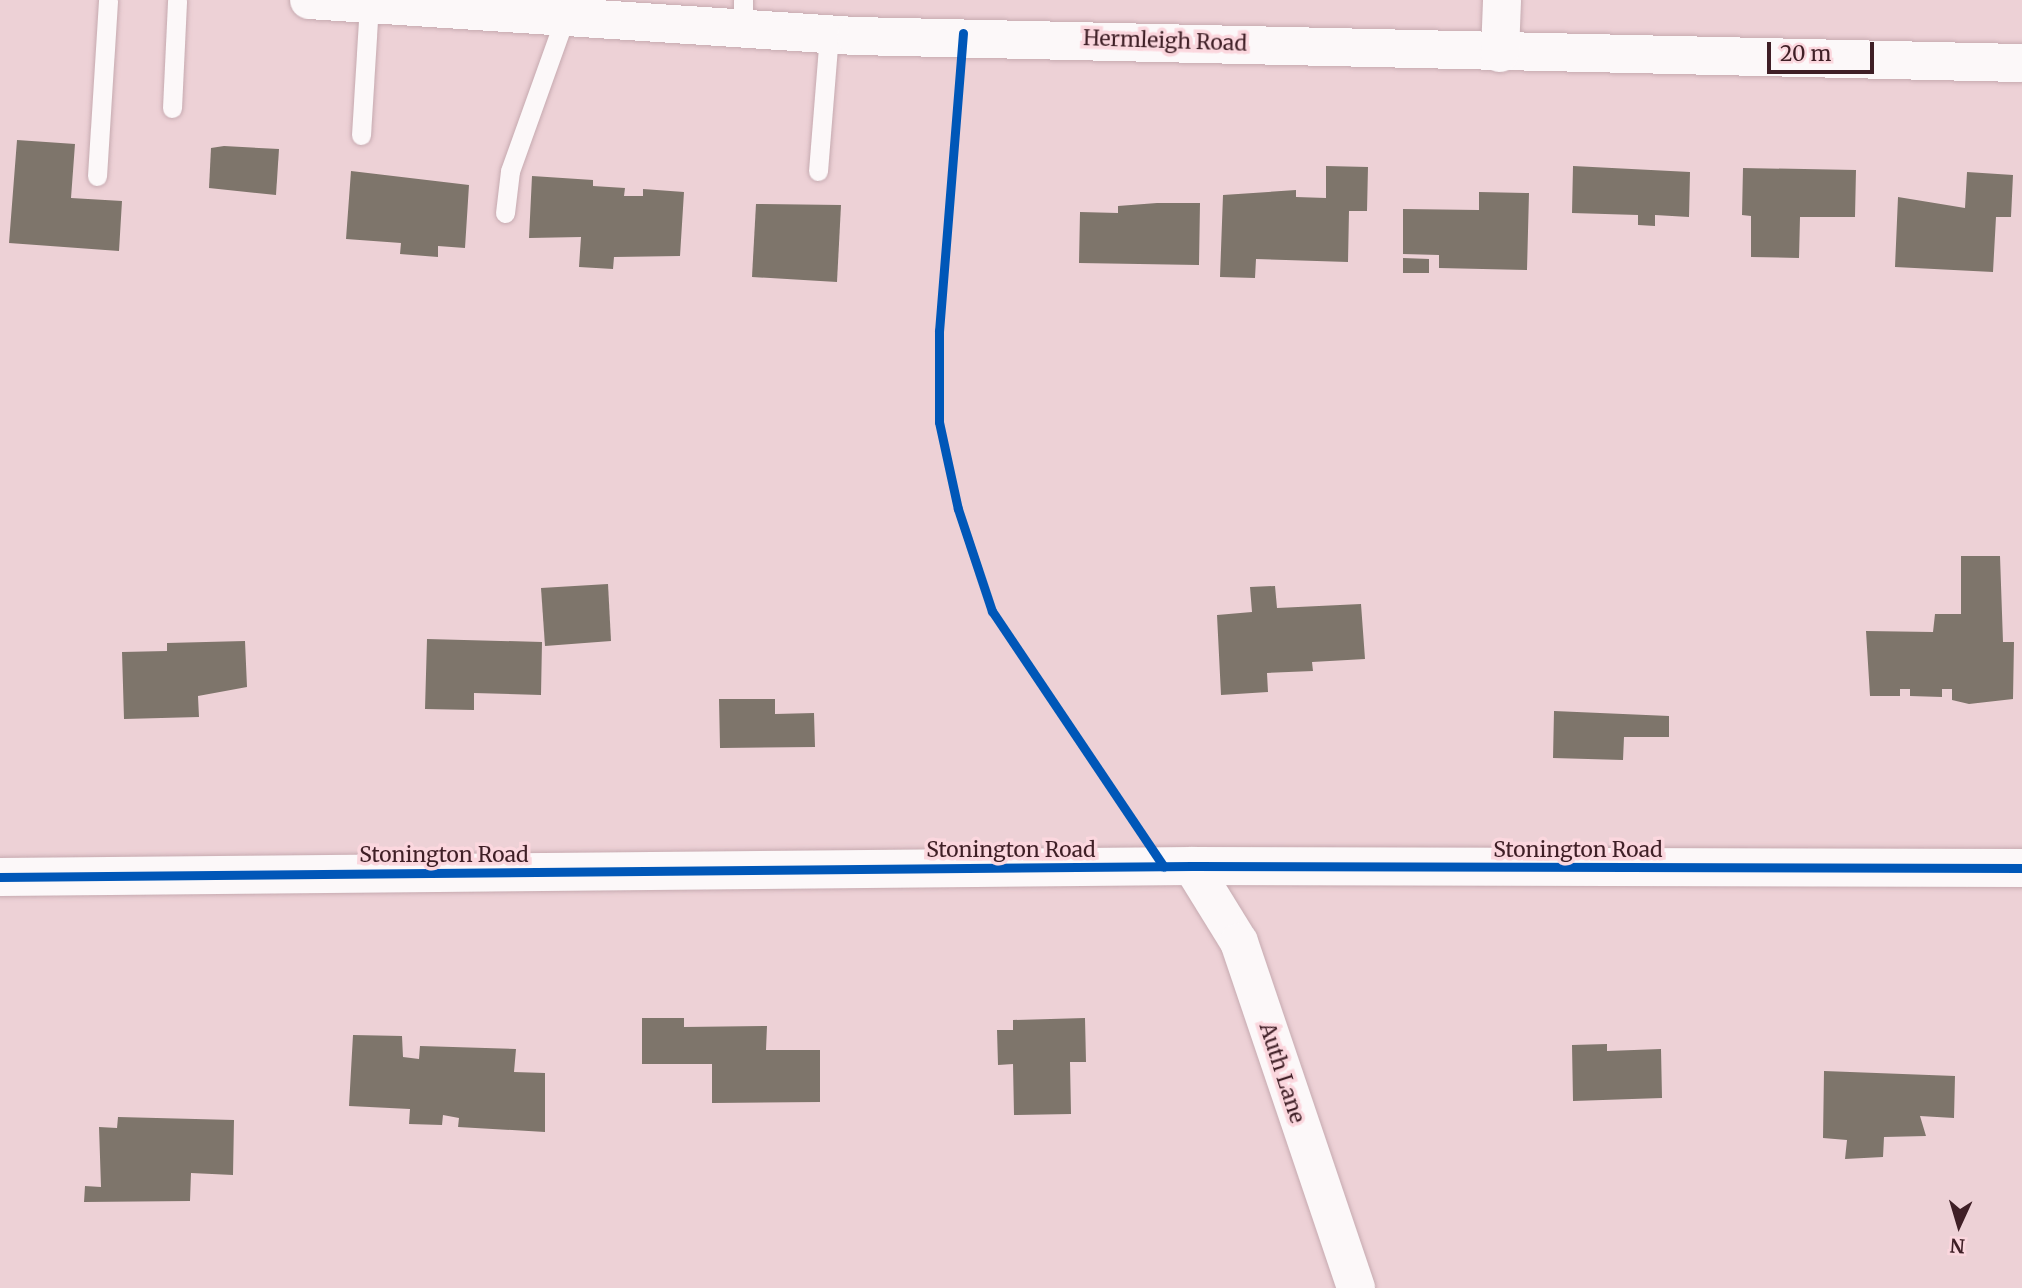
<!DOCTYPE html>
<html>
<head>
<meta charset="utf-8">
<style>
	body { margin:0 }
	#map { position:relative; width:2022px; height:1288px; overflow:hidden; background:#edd1d6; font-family:Merriweather,serif }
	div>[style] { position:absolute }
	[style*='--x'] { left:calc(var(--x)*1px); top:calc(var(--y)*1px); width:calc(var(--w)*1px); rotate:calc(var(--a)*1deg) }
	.building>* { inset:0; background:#7e756b }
	.roads { filter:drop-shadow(0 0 2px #c6aab0) drop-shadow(0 0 2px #c6aab0) }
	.lane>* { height:19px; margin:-9.5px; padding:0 9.5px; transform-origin:9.5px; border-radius:9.5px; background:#fcf8f9 }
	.street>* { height:38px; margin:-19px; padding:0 19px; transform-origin:19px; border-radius:19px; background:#fcf8f9 }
	.cycleway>* { height:9px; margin:-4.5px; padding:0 4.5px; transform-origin:4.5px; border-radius:4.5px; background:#0057b8 }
	span { translate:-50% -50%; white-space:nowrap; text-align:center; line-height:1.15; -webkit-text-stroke:7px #fbd7de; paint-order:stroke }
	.street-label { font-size:21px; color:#3f1f26 }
	.north { position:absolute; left:1924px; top:1190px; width:70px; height:70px; -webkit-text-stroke:5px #fbd7de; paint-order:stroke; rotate:184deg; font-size:19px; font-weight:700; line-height:28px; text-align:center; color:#3f1f26 }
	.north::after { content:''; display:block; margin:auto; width:24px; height:32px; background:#3f1f26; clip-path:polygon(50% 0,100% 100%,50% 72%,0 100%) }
	.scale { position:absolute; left:1767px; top:42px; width:107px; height:32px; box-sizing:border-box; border:4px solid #3f1f26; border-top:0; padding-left:9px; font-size:21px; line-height:24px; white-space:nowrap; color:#3f1f26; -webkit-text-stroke:5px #fbd7de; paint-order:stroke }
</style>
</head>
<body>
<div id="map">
	<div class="building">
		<div style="clip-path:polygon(17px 140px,75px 144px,71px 198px,122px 201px,119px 251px,9px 243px)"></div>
		<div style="clip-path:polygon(224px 146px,279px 149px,276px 195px,209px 188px,211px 148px)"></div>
		<div style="clip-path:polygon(1326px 166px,1368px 167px,1367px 211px,1349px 211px,1348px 262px,1256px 259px,1255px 278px,1220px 277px,1223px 195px,1296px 190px,1296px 197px,1326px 198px)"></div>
		<div style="clip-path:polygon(1573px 166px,1690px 172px,1689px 217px,1655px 215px,1655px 226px,1638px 225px,1638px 215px,1572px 213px)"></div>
		<div style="clip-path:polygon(1743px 168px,1856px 170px,1855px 217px,1800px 217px,1799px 258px,1751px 257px,1751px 216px,1742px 215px)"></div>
		<div style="clip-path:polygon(351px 171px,469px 185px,465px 248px,438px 246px,438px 257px,400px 254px,401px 243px,346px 239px)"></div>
		<div style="clip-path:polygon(1967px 172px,2013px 175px,2011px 217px,1996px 217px,1993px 272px,1895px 267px,1898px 197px,1965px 208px)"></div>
		<div style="clip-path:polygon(532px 176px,593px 180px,593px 186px,625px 188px,624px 196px,643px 196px,643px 189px,684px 192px,680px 256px,614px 257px,613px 269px,579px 267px,581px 237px,529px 238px)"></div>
		<div style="clip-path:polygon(1479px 192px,1529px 193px,1527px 270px,1439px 268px,1439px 255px,1403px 254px,1403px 209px,1479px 210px)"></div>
		<div style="clip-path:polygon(1157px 203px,1200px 203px,1199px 265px,1079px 263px,1080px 212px,1118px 213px,1118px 206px)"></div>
		<div style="clip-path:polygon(756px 204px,841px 205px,837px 282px,752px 277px)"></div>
		<div style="clip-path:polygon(1403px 258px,1429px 259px,1429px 273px,1403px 273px)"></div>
		<div style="clip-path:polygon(1961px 556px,2000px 556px,2003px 642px,2014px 642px,2013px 699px,1969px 704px,1952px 700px,1952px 689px,1942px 689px,1942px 697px,1910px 696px,1910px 689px,1900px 689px,1900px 696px,1870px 696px,1866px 631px,1933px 632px,1935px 614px,1961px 614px)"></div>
		<div style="clip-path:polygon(608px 584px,611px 641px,545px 646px,541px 588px)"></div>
		<div style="clip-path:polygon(1275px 586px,1277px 608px,1361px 604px,1365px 659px,1312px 662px,1313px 671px,1267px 673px,1268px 692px,1221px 695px,1217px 615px,1252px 612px,1250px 587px)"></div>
		<div style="clip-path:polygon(427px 639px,542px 642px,541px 695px,474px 693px,474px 710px,425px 709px)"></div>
		<div style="clip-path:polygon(245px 641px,247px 687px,198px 696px,199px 717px,124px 719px,122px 652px,167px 651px,167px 643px)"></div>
		<div style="clip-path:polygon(719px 699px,775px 699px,775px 714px,814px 713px,815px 747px,720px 748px)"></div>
		<div style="clip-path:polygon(1554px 711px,1669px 716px,1669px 737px,1624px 737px,1623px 760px,1553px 758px)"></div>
		<div style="clip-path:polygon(642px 1018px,684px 1018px,684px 1027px,767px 1026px,766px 1050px,820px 1050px,820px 1102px,712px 1103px,712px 1064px,642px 1064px)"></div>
		<div style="clip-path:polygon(1085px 1018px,1086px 1062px,1070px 1062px,1071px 1114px,1014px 1115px,1013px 1064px,998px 1065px,997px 1030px,1013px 1030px,1013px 1020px)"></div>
		<div style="clip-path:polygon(353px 1035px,402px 1036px,403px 1057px,419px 1059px,420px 1046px,516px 1049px,514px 1072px,545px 1073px,545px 1132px,458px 1127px,459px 1118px,443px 1115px,442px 1125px,409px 1124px,410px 1109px,349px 1106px)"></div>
		<div style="clip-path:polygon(1607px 1044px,1607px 1051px,1661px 1049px,1662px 1098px,1573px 1101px,1572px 1045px)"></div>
		<div style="clip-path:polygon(1824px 1071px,1955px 1076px,1954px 1118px,1920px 1116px,1926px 1136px,1884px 1137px,1883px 1157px,1845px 1159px,1847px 1140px,1823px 1138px)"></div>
		<div style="clip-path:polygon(118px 1117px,234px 1120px,233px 1175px,191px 1173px,190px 1201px,84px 1202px,85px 1186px,101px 1187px,99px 1127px,117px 1128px)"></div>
	</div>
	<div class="roads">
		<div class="lane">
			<div style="--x:743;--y:0;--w:28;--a:90"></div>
			<div style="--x:172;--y:108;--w:108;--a:-87.3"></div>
			<div style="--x:361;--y:135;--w:132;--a:-86.5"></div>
			<div style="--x:818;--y:171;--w:138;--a:-85.4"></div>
			<div style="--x:97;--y:176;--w:176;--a:-86.4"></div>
			<div style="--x:505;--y:213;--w:42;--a:-83.2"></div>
			<div style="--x:510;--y:171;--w:169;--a:-70.3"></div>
		</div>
		<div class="street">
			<div style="--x:309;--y:0;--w:548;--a:3.77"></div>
			<div style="--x:856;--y:36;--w:1166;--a:1.33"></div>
			<div style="--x:1500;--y:53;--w:53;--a:-87.8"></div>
			<div style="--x:1192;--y:866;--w:89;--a:58.3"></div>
			<div style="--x:1239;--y:942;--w:365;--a:71.3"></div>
			<div style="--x:0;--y:877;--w:1192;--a:-0.53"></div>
			<div style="--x:1192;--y:866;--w:830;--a:0.14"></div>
		</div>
	</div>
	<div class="cycleway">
		<div style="--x:963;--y:33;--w:299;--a:94.6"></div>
		<div style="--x:939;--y:331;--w:91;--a:90"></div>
		<div style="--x:939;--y:422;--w:89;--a:77.7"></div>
		<div style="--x:958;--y:509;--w:108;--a:71.6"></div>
		<div style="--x:992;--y:611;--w:308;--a:56.1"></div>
		<div style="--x:0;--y:877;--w:1192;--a:-0.53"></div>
		<div style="--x:1192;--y:866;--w:830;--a:0.14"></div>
	</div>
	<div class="street-label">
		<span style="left:1165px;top:41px;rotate:2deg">Hermleigh Road</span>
		<span style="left:1011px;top:850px">Stonington Road</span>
		<span style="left:1578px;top:850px">Stonington Road</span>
		<span style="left:444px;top:855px">Stonington Road</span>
		<span style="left:1282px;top:1073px;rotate:72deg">Auth Lane</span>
	</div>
	<div class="north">N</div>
	<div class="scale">20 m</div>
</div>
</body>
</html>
